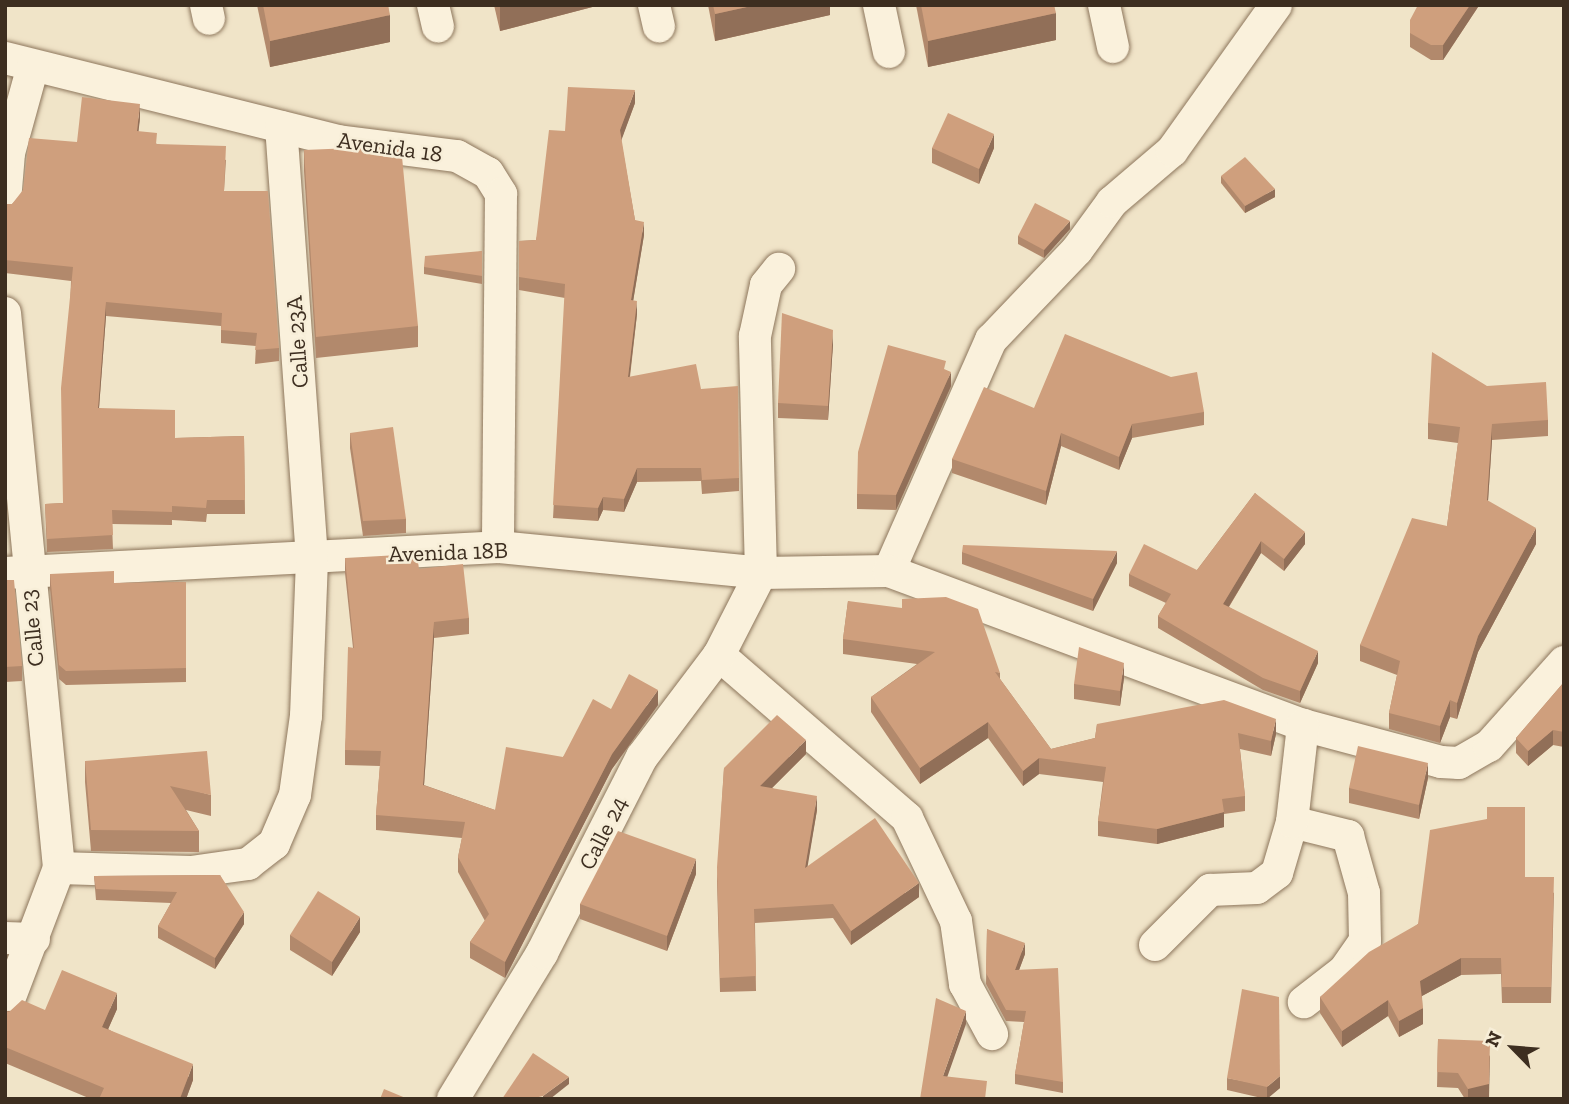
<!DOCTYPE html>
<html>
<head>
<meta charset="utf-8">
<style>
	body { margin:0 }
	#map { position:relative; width:1569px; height:1104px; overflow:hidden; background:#f0e4c8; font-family:"Zilla Slab",serif }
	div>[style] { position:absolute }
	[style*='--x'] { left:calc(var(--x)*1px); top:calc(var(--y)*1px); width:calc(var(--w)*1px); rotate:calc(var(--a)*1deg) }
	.roads { filter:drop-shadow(0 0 2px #8d765c) drop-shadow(0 0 2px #8d765c) }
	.minor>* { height:32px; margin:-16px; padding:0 16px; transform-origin:16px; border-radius:16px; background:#faf1dc }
	.wall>* { inset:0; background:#b2896c }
	.shaded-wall>* { inset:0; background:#916f58 }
	.building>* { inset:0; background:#cf9f7d }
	span { translate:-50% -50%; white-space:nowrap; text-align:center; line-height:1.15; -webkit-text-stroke:5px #f7eed8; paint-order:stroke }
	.street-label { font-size:23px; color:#3d2e20 }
	.frame { position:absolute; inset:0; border:7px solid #3d2e20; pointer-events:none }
	.north { position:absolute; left:1478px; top:1013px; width:70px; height:70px; -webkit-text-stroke:5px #f7eed8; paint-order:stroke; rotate:295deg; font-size:19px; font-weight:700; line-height:28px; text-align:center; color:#3d2e20 }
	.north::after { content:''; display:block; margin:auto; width:24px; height:32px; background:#3d2e20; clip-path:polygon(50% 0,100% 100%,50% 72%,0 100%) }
</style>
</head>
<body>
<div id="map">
	<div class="roads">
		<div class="minor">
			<div style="--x:206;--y:5;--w:14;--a:78"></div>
			<div style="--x:433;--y:5;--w:22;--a:77"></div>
			<div style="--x:654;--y:5;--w:22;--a:77"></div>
			<div style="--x:879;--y:5;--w:48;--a:78"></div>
			<div style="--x:1104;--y:5;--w:43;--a:77.9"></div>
			<div style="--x:5;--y:58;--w:343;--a:14"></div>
			<div style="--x:338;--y:141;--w:120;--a:7.2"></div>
			<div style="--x:457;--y:156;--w:35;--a:29"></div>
			<div style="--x:488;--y:173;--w:25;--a:58"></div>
			<div style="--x:501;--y:194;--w:353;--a:90.5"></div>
			<div style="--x:5;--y:201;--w:48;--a:-85.2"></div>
			<div style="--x:9;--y:153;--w:90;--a:-74.6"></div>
			<div style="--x:5;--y:313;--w:558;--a:84.44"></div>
			<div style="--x:59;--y:868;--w:152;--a:110.8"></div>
			<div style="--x:889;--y:571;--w:253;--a:-66.2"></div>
			<div style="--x:991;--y:340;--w:124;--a:-46.3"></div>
			<div style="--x:1077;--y:250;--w:59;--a:-53.9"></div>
			<div style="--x:1112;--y:202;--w:79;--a:-40.4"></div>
			<div style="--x:1172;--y:151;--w:179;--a:-54.5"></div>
			<div style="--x:5;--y:573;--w:494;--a:-3"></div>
			<div style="--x:498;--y:547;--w:264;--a:5.6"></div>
			<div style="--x:761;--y:573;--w:128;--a:-0.9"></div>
			<div style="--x:889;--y:571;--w:442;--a:20.4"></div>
			<div style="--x:1303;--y:725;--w:143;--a:15"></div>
			<div style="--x:1441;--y:762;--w:18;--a:3"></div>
			<div style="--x:1459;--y:763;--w:34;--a:-30"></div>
			<div style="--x:1489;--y:746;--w:113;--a:-48.2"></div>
			<div style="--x:719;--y:655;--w:249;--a:40.9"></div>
			<div style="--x:907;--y:818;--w:114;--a:64.6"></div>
			<div style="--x:956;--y:921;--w:64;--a:81.9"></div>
			<div style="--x:965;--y:984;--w:57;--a:61.6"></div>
			<div style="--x:1292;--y:822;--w:58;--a:14"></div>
			<div style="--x:1348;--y:836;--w:59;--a:74.3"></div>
			<div style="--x:1364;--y:893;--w:48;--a:88.8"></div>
			<div style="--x:1365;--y:941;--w:37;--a:125"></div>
			<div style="--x:1344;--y:971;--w:51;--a:142.2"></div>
			<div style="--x:59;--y:868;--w:132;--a:1.7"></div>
			<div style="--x:191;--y:872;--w:58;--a:-8"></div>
			<div style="--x:248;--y:864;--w:33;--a:-38"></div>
			<div style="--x:274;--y:844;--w:53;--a:-66.8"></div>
			<div style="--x:295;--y:795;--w:80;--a:-82.1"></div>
			<div style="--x:306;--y:716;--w:158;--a:-87.8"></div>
			<div style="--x:312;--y:558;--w:432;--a:-94.1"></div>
			<div style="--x:5;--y:938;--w:29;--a:2"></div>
			<div style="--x:1155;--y:945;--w:78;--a:-45"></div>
			<div style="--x:1210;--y:890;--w:47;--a:-2.4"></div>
			<div style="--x:1257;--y:888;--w:25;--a:-37"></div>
			<div style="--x:1277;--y:873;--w:53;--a:-73.6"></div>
			<div style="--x:1292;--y:822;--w:98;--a:-83.5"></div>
			<div style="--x:453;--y:1099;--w:171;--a:-58.6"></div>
			<div style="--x:542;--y:953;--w:220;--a:-63"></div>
			<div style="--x:642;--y:757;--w:128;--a:-53"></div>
			<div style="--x:719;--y:655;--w:92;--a:-62.9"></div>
			<div style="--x:761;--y:573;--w:237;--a:-91.5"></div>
			<div style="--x:755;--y:336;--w:52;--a:-77.8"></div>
			<div style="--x:766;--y:285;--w:21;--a:-51"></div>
		</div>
	</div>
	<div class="wall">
		<div style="clip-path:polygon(257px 5px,388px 5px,390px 42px,270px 67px)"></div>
		<div style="clip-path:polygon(494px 5px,600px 5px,500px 31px)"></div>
		<div style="clip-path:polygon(708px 5px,830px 5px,830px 15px,715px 41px)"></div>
		<div style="clip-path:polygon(916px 5px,1054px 5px,1056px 40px,928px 67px)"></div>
		<div style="clip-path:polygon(1478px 5px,1478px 7px,1443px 60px,1431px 60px,1410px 47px,1410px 20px)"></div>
		<div style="clip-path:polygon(635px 103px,621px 140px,635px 220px,644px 235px,633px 301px,637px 314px,630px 377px,701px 389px,739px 478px,739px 491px,702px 494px,701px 481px,637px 482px,624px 512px,603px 510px,598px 521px,553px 518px,565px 298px,519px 290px,519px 241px,536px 240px,565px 131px)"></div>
		<div style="clip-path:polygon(140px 118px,138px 132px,157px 144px,226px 160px,224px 191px,279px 348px,279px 361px,255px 364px,256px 346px,221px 343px,221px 326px,106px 316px,99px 408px,175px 438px,244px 436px,245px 514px,207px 514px,206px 522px,172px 520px,172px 525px,112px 524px,113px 549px,47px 552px,45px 504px,63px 503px,71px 281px,5px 273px,5px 204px,12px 204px,77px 142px)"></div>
		<div style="clip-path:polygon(932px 148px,994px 148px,979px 184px,932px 163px)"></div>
		<div style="clip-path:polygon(304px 150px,418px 326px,418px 347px,316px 358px,304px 171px)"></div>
		<div style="clip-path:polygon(1221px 176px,1275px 197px,1245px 213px,1221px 183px)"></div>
		<div style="clip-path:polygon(1070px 229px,1044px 258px,1018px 244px,1018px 236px)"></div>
		<div style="clip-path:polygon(482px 251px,482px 284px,424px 274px,424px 267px)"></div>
		<div style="clip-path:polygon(833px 344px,828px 420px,778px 418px,778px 403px)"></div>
		<div style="clip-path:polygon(946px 370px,951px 386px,896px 510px,857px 509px,857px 494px)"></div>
		<div style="clip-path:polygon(1487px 386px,1548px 420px,1548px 436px,1492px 440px,1488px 501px,1536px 544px,1478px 652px,1457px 719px,1450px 717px,1440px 743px,1389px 729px,1389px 713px,1397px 675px,1360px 661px,1360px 645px,1447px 526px,1458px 443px,1428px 439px,1428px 423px)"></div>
		<div style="clip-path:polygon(1034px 408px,1204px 412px,1204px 425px,1132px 438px,1119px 470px,1061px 446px,1046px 505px,952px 473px,952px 459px)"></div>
		<div style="clip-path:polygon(350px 433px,406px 519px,406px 533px,363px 536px,350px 448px)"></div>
		<div style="clip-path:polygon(1255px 493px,1305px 544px,1284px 571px,1261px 553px,1229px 607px,1318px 663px,1300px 703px,1263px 690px,1158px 628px,1158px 616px,1166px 603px,1129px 586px,1129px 574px,1197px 570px)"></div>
		<div style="clip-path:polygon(962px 552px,1117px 563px,1093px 611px,962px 564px)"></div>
		<div style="clip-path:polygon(345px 558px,419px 569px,469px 618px,469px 634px,434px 638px,424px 785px,495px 810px,563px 757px,611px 709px,658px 705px,612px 769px,505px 978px,470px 958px,470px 942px,485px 921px,458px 872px,458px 857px,462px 838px,376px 830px,376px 815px,380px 766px,345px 765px,345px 750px,353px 648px,345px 573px)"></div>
		<div style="clip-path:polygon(50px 574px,114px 583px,186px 582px,186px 682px,66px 685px,59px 679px,50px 589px)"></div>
		<div style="clip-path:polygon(5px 580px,22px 666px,22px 681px,5px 682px)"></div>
		<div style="clip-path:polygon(848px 601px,1000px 673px,1000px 679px,1051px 749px,1095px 738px,1097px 724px,1276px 734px,1271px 756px,1240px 749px,1245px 796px,1245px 811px,1224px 814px,1224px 827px,1157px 844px,1098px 836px,1098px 821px,1103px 782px,1039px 774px,1023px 786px,988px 738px,920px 784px,871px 712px,871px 697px,917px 664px,843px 654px,843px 639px)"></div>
		<div style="clip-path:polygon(1124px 678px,1120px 706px,1074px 699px,1074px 684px)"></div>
		<div style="clip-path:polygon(1564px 682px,1564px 747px,1553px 745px,1528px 766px,1516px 753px,1516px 738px)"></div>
		<div style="clip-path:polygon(806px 754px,772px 788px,817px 810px,807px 866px,919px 897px,851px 945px,833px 918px,755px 923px,756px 991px,720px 992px,717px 881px,724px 768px)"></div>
		<div style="clip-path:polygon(85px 761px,211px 795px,211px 816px,186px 810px,199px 831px,199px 852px,91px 851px,85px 782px)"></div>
		<div style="clip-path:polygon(1428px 778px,1419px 819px,1349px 803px,1349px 788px)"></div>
		<div style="clip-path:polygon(1487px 819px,1525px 877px,1554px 893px,1551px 1003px,1502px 1003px,1501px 974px,1461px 975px,1422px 996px,1423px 1024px,1399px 1037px,1388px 1016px,1342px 1047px,1320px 1013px,1320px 997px,1418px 924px)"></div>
		<div style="clip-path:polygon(696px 874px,667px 951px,580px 919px,580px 904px)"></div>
		<div style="clip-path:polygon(220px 875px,244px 924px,215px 969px,158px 938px,158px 926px,171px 903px,96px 900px,94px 876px)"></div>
		<div style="clip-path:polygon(987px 929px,1025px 954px,1019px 970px,1063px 1082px,1063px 1093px,1015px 1084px,1015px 1074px,1024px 1022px,1006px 1021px,986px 984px)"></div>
		<div style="clip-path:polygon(360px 932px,332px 976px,290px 950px,290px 935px)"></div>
		<div style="clip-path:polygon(117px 1009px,108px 1029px,193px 1080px,186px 1099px,91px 1099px,5px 1063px,5px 1011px)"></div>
		<div style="clip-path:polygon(1438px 1039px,1489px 1098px,1465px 1099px,1458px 1088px,1437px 1087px)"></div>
		<div style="clip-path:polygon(1227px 1078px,1280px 1088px,1266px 1099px,1227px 1090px)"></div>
	</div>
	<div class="shaded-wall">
		<div style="clip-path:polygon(500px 5px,600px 5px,500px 31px)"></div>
		<div style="clip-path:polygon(756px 5px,830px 5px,830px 15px,715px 41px,715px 14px)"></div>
		<div style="clip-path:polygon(1470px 5px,1478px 5px,1478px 7px,1443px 60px,1443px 45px)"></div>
		<div style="clip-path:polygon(1056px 13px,1056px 40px,928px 67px,928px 41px)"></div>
		<div style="clip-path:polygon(390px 15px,390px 42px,270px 67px,270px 41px)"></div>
		<div style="clip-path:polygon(635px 90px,635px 103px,620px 144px,620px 130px)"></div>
		<div style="clip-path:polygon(140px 104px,140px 118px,137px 145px,137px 131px)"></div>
		<div style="clip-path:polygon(994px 134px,994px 148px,979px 184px,979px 169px)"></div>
		<div style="clip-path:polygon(1275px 189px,1275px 197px,1245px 213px,1245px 206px)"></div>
		<div style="clip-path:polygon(1070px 221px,1070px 229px,1044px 258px,1044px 250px)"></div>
		<div style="clip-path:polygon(644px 222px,644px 235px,631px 314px,631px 300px)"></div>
		<div style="clip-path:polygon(637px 301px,637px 314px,628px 390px,628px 377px)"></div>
		<div style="clip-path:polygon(106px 302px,106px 316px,98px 421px,98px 408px)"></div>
		<div style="clip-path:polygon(833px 330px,833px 344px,828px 420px,828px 406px)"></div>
		<div style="clip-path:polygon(951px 372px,951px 386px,896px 510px,896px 495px)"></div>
		<div style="clip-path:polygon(1132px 424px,1132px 438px,1119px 470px,1119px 457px)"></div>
		<div style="clip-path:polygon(1492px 424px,1492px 440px,1487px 516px,1487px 500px)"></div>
		<div style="clip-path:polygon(1061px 433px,1061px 446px,1046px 505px,1046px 491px)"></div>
		<div style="clip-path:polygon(637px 468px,637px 482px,624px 512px,624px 499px)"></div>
		<div style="clip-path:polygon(603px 497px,603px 510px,598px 521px,598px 508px)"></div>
		<div style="clip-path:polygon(1536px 528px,1536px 544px,1478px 652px,1457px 719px,1457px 703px,1478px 636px)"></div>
		<div style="clip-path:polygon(1305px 532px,1305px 544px,1284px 571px,1284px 559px)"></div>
		<div style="clip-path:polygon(1261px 541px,1261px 553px,1223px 616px,1223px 604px)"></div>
		<div style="clip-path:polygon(1117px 551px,1117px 563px,1093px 611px,1093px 599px)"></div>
		<div style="clip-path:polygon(434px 622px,434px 638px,423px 800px,423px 785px)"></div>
		<div style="clip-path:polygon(1318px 651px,1318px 663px,1300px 703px,1300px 691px)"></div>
		<div style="clip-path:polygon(1124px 663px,1124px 678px,1120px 706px,1120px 691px)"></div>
		<div style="clip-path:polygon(658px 690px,658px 705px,612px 769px,505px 978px,505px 962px,612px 754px)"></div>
		<div style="clip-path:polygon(1450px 700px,1450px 717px,1440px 743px,1440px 726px)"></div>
		<div style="clip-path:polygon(1276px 719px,1276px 734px,1271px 756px,1271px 741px)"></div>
		<div style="clip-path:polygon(988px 722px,988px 738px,920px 784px,920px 768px)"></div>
		<div style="clip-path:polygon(1553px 730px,1553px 745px,1528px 766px,1528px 751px)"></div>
		<div style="clip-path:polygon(806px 740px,806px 754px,760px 800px,760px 786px)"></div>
		<div style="clip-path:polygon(1039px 758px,1039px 774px,1023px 786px,1023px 771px)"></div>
		<div style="clip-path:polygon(1428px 763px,1428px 778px,1419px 819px,1419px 805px)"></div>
		<div style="clip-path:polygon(817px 796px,817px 810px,805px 882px,805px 868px)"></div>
		<div style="clip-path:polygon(1224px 812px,1224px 827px,1157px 844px,1157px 829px)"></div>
		<div style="clip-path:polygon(696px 859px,696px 874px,667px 951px,667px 936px)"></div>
		<div style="clip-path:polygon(919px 883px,919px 897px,851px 945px,851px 931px)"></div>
		<div style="clip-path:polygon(244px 912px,244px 924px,215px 969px,215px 958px)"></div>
		<div style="clip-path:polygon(360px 917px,360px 932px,332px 976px,332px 962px)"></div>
		<div style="clip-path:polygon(1025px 943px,1025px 954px,1015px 981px,1015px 970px)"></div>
		<div style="clip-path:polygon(1461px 958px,1461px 975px,1420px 997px,1420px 981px)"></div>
		<div style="clip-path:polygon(117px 993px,117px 1009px,102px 1043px,102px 1027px)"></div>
		<div style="clip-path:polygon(1388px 1000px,1388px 1016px,1342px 1047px,1342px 1031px)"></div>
		<div style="clip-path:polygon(1423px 1008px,1423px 1024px,1399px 1037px,1399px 1021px)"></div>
		<div style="clip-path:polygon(966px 1011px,966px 1024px,943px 1089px,943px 1076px)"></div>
		<div style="clip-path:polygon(1490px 1055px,1489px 1098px,1468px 1099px,1468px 1089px)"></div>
		<div style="clip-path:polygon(193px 1064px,193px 1080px,186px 1099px,180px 1099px)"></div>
		<div style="clip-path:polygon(1280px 1076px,1280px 1088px,1267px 1099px,1267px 1087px)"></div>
		<div style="clip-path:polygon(569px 1077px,569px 1084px,550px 1099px,543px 1099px,543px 1096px)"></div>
	</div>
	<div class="building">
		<div style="clip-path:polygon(263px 5px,388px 5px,390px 15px,270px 41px)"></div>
		<div style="clip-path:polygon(713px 5px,756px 5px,715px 14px)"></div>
		<div style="clip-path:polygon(921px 5px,1054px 5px,1056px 13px,928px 41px)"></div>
		<div style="clip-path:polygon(1418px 5px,1470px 5px,1443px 45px,1431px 45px,1410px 33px,1410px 20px)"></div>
		<div style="clip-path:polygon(568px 87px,635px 90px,620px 130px,635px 220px,644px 222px,631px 300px,637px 301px,628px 377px,696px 364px,701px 389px,738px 386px,739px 478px,702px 480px,701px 468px,637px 468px,624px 499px,603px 497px,598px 508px,553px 505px,565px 284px,519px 277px,519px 241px,536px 240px,549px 130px,565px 131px)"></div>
		<div style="clip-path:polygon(82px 97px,140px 104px,137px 131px,157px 133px,156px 144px,226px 146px,224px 191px,268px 191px,279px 348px,255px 350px,257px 333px,221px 330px,222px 313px,106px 302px,98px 408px,175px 410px,175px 438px,244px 436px,245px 500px,207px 500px,206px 508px,172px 506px,172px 512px,112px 510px,113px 535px,47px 539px,45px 504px,63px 503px,61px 388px,73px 267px,5px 260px,5px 262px,5px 204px,12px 204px,23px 190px,29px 138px,77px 142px)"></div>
		<div style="clip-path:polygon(948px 113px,994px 134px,979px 169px,932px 148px)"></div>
		<div style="clip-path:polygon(401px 146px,418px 326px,316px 337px,304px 150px)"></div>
		<div style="clip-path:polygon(1245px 157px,1275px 189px,1245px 206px,1221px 176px)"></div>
		<div style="clip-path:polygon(1035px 203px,1070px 221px,1044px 250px,1018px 236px)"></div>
		<div style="clip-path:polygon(482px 251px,482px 276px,424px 267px,425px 256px)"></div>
		<div style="clip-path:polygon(782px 313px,833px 330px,828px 406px,778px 403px)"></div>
		<div style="clip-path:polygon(1065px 334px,1171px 377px,1197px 372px,1204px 412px,1132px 424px,1119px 457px,1061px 433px,1046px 491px,952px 459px,984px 387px,1034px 408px)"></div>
		<div style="clip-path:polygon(888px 345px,946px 361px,944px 369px,951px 372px,896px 495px,857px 494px,858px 452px)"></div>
		<div style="clip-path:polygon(1432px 352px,1487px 386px,1546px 382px,1548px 420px,1492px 424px,1487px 500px,1536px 528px,1478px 636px,1457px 703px,1450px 700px,1440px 726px,1389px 713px,1400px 661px,1360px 645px,1412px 518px,1447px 526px,1460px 427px,1428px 423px)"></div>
		<div style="clip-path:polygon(393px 427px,406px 519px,363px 521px,350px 433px)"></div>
		<div style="clip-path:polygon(1255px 493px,1305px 532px,1284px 559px,1261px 541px,1223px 604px,1318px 651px,1300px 691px,1263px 678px,1158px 616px,1171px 594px,1129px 574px,1144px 544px,1197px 570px)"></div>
		<div style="clip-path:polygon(963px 545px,1117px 551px,1093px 599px,962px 552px)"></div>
		<div style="clip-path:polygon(417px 554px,419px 569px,463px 564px,469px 618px,434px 622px,423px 785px,495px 810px,506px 747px,563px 757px,593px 699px,611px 709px,629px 674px,658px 690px,612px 754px,505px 962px,470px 942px,489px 914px,458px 857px,465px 822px,376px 815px,381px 751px,345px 750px,348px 647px,354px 648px,345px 558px)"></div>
		<div style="clip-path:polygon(114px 571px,114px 583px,186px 582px,186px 668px,66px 671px,59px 665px,50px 574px)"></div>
		<div style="clip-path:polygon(5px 580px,14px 580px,22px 666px,5px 667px,5px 670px)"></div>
		<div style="clip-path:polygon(946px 597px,978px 609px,1000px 673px,995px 672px,1051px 749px,1095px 738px,1097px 724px,1224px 700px,1276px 719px,1271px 741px,1238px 733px,1245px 796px,1222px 799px,1224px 812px,1157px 829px,1098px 821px,1106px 767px,1039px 758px,1023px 771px,988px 722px,920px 768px,871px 697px,935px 652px,843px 639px,848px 601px,902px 608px,902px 599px)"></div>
		<div style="clip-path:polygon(1079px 647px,1124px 663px,1120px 691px,1074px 684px)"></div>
		<div style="clip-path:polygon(1564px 682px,1564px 732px,1553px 730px,1528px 751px,1516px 738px)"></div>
		<div style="clip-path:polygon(777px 715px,806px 740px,760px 786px,817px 796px,805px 868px,875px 818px,919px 883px,851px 931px,833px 904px,754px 909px,756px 976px,720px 978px,717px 867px,724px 768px)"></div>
		<div style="clip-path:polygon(1358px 746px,1428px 763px,1419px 805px,1349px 788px)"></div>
		<div style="clip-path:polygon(207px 751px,211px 795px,170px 786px,199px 831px,91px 830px,85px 761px)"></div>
		<div style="clip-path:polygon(1487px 807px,1525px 807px,1525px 877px,1554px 877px,1551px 987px,1502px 987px,1501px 958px,1461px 958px,1420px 981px,1423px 1008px,1399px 1021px,1388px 1000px,1342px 1031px,1320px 997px,1369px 952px,1418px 924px,1430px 830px,1487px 819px)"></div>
		<div style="clip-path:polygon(618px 831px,696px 859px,667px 936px,580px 904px)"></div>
		<div style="clip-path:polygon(220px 875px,244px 912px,215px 958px,158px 926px,177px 892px,96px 889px,94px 876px)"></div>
		<div style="clip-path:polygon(318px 891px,360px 917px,332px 962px,290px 935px)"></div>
		<div style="clip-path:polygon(987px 929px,1025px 943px,1015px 970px,1058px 968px,1063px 1082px,1015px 1074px,1026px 1011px,1006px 1010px,986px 973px)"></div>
		<div style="clip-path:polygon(62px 970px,117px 993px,102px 1027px,193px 1064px,180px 1098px,181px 1099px,99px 1099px,104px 1088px,5px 1047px,5px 1011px,9px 1012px,22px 1000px,45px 1010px)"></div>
		<div style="clip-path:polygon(1242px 989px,1279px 997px,1280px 1076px,1267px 1087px,1227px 1078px)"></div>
		<div style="clip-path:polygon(936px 998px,966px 1011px,943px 1076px,987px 1081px,985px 1099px,920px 1099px)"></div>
		<div style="clip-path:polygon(1438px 1039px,1490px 1041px,1489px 1084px,1468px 1089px,1458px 1073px,1437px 1072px)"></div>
		<div style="clip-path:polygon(533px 1053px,569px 1077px,543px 1096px,530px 1099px,502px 1099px)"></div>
		<div style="clip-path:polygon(384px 1089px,408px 1099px,380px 1099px)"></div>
	</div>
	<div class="street-label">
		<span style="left:390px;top:147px;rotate:8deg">Avenida 18</span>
		<span style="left:297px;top:342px;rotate:-94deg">Calle 23A</span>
		<span style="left:448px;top:552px;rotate:-2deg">Avenida 18B</span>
		<span style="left:32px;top:628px;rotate:-96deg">Calle 23</span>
		<span style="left:603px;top:833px;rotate:-63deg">Calle 24</span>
	</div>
	<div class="frame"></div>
	<div class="north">N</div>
</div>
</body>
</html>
